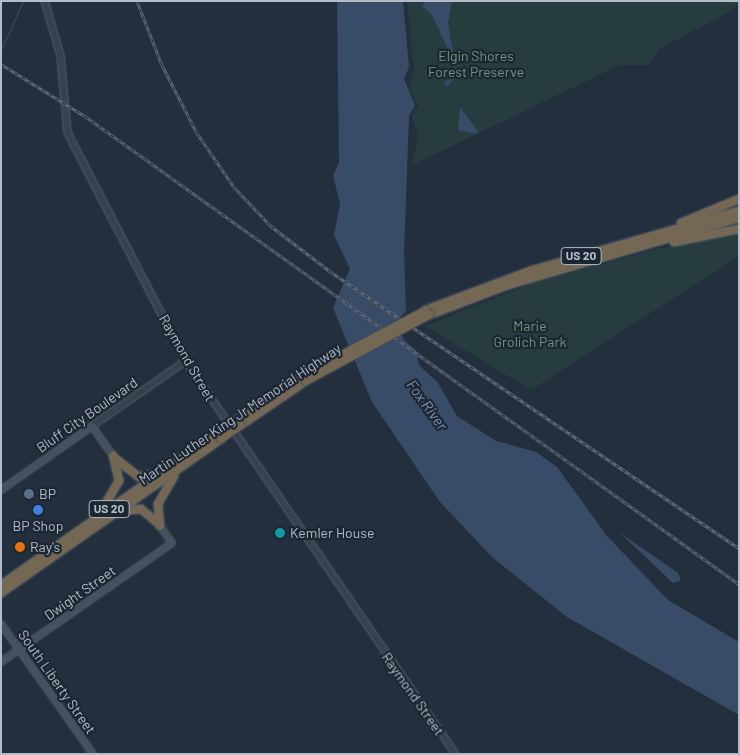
<!DOCTYPE html>
<html>
<head>
<meta charset="utf-8">
<style>
	body { margin:0 }
	#map { position:relative; width:740px; height:755px; overflow:hidden; background:#242f3e; font-family:Barlow,sans-serif }
	div>[style] { position:absolute }
	[style*='--x'] { left:calc(var(--x)*1px); top:calc(var(--y)*1px); width:calc(var(--w)*1px); rotate:calc(var(--a)*1deg) }
	.green>* { inset:0; background:#263c3f }
	.water>* { inset:0; background:#394c67 }
	.stream>* { height:1px; margin:-0.5px; padding:0 0.5px; transform-origin:0.5px; border-radius:0.5px; background:#394c67 }
	.roads { filter:drop-shadow(0 0 1px #565f6c) drop-shadow(0 0 1px #565f6c) }
	.tertiary>* { height:5.5px; margin:-2.75px; padding:0 2.75px; transform-origin:2.75px; border-radius:2.75px; background:#38414e }
	.secondary>* { height:6px; margin:-3px; padding:0 3px; transform-origin:3px; border-radius:3px; background:#465061 }
	.motorway>* { height:8px; margin:-4px; padding:0 4px; transform-origin:4px; border-radius:4px; background:#746855 }
	.rail>* { height:3px; margin-top:-1.5px; transform-origin:0; background:repeating-linear-gradient(90deg,#1d2633 0 4px,#5a6575 0 8px); box-sizing:border-box; border-block:1px solid #5a6575 }
	.bridges { filter:drop-shadow(0 0 1px #434c59) drop-shadow(0 0 1px #434c59) }
	.motorway-bridge>* { height:8px; margin:-4px; padding:0 4px; transform-origin:4px; border-radius:4px; background:#746855 }
	.dots>* { width:14px; height:14px; translate:-50% -50%; box-sizing:border-box; border:2px solid #1d2633; border-radius:50% }
	span { translate:-50% -50%; white-space:nowrap; text-align:center; line-height:1.15; -webkit-text-stroke:4.5px #1d2633; paint-order:stroke }
	.shield-label span { padding:1px 4px; background:#1d2633; border:1px solid; border-radius:4px; -webkit-text-stroke-width:0 }
	.shield-label { font-size:12px; color:#b4bcc9; font-weight:700 }
	.park-label { font-size:14px; color:#6b9a76 }
	.street-label { font-size:14px; color:#b4bcc9 }
	.poi-label { font-size:14px; color:#b4bcc9 }
	.left { translate:0 -50%; text-align:left }
	.water-label { font-size:15px; color:#7c92b1; font-style:italic }
	.frame { position:absolute; inset:0; border:2px solid #b4bcc9; pointer-events:none }
</style>
</head>
<body>
<div id="map">
	<div class="green">
		<div style="clip-path:polygon(407px 1px,739px 1px,739px 2px,731px 11px,659px 49px,648px 65px,620px 65px,412px 165px,418px 136px,412px 116px,418px 106px,409px 88px,414px 69px)"></div>
		<div style="clip-path:polygon(739px 235px,739px 256px,531px 390px,425px 326px,530px 284px,657px 249px)"></div>
	</div>
	<div class="water">
		<div style="clip-path:polygon(337px 1px,403px 1px,409px 67px,404px 79px,415px 105px,409px 116px,404px 252px,406px 311px,397px 321px,404px 340px,421px 355px,417px 358px,420px 366px,438px 383px,457px 416px,496px 441px,536px 452px,557px 467px,607px 536px,668px 600px,739px 642px,739px 715px,567px 617px,492px 557px,440px 502px,372px 402px,333px 308px,350px 269px,334px 235px,340px 204px,333px 175px,339px 163px)"></div>
		<div style="clip-path:polygon(425px 1px,452px 1px,448px 23px,457px 76px,446px 87px,444px 82px,455px 77px,454px 62px,432px 15px,422px 6px)"></div>
		<div style="clip-path:polygon(460px 107px,478px 131px,476px 134px,458px 130px)"></div>
		<div style="clip-path:polygon(619px 532px,678px 573px,681px 580px,673px 583px)"></div>
	</div>
	<div class="stream">
		<div style="--x:1;--y:50;--w:54;--a:-65.8"></div>
	</div>
	<div class="roads">
		<div class="tertiary">
			<div style="--x:45;--y:1;--w:57;--a:73.8"></div>
			<div style="--x:61;--y:56;--w:77;--a:84.8"></div>
			<div style="--x:68;--y:133;--w:257;--a:62.6"></div>
			<div style="--x:186;--y:361;--w:477;--a:55.5"></div>
			<div style="--x:92;--y:426;--w:114;--a:-34.7"></div>
		</div>
		<div class="secondary">
			<div style="--x:1;--y:490;--w:111;--a:-35.1"></div>
			<div style="--x:92;--y:426;--w:37;--a:55"></div>
			<div style="--x:1;--y:624;--w:159;--a:54.7"></div>
			<div style="--x:1;--y:662;--w:208;--a:-34.8"></div>
			<div style="--x:172;--y:543;--w:21;--a:-125"></div>
		</div>
		<div class="motorway">
			<div style="--x:681;--y:223;--w:63;--a:-22.5"></div>
			<div style="--x:674;--y:242;--w:66;--a:-11.3"></div>
			<div style="--x:426;--y:310;--w:114;--a:-20.5"></div>
			<div style="--x:533;--y:270;--w:214;--a:-16"></div>
			<div style="--x:429;--y:315;--w:85;--a:-20.8"></div>
			<div style="--x:508;--y:285;--w:241;--a:-16.2"></div>
			<div style="--x:237;--y:420;--w:78;--a:-34.1"></div>
			<div style="--x:241;--y:425;--w:78;--a:-34.1"></div>
			<div style="--x:116;--y:459;--w:29;--a:38"></div>
			<div style="--x:139;--y:477;--w:16;--a:-11"></div>
			<div style="--x:102;--y:510;--w:34;--a:-60"></div>
			<div style="--x:119;--y:481;--w:26;--a:-103"></div>
			<div style="--x:121;--y:511;--w:20;--a:-6"></div>
			<div style="--x:141;--y:509;--w:23;--a:40"></div>
			<div style="--x:160;--y:526;--w:22;--a:-95"></div>
			<div style="--x:158;--y:504;--w:32;--a:-60"></div>
			<div style="--x:1;--y:585;--w:265;--a:-35"></div>
			<div style="--x:1;--y:593;--w:269;--a:-35"></div>
		</div>
	</div>
	<div class="rail">
		<div style="--x:137;--y:1;--w:69;--a:68.7"></div>
		<div style="--x:162;--y:65;--w:76;--a:62.8"></div>
		<div style="--x:197;--y:133;--w:65;--a:55.6"></div>
		<div style="--x:234;--y:187;--w:54;--a:46.5"></div>
		<div style="--x:271;--y:226;--w:76;--a:37.5"></div>
		<div style="--x:331;--y:272;--w:493;--a:34.1"></div>
		<div style="--x:1;--y:64;--w:99;--a:31.8"></div>
		<div style="--x:85;--y:116;--w:804;--a:35.59"></div>
	</div>
	<div class="bridges">
		<div class="motorway-bridge">
			<div style="--x:302;--y:376;--w:140;--a:-28"></div>
			<div style="--x:306;--y:381;--w:140;--a:-28.2"></div>
			<div style="--x:218;--y:433;--w:23;--a:-34"></div>
			<div style="--x:221;--y:439;--w:24;--a:-35"></div>
		</div>
	</div>
	<div class="dots">
		<div style="left:29px;top:494px;background:#5c6f8a"></div>
		<div style="left:38px;top:510px;background:#3f7fe0"></div>
		<div style="left:280px;top:533px;background:#0f9aa8"></div>
		<div style="left:20px;top:547px;background:#e8710a"></div>
	</div>
	<div class="shield-label">
		<span style="left:581px;top:256px">US 20</span>
		<span style="left:109px;top:509px">US 20</span>
	</div>
	<div class="park-label">
		<span style="left:476px;top:64px">Elgin Shores<br>Forest Preserve</span>
		<span style="left:530px;top:334px">Marie<br>Grolich Park</span>
	</div>
	<div class="street-label">
		<span style="left:187px;top:358px;rotate:60deg">Raymond Street</span>
		<span style="left:240px;top:414px;rotate:-34deg">Martin Luther King Jr Memorial Highway</span>
		<span style="left:87px;top:415px;rotate:-35deg">Bluff City Boulevard</span>
		<span style="left:80px;top:593px;rotate:-35deg">Dwight Street</span>
		<span style="left:57px;top:682px;rotate:55deg">South Liberty Street</span>
		<span style="left:413px;top:694px;rotate:55deg">Raymond Street</span>
	</div>
	<div class="poi-label">
		<span class="left" style="left:39px;top:494px">BP</span>
		<span style="left:38px;top:526px">BP Shop</span>
		<span class="left" style="left:290px;top:533px">Kemler House</span>
		<span class="left" style="left:30px;top:547px">Ray's</span>
	</div>
	<div class="water-label">
		<span style="left:427px;top:405px;rotate:54deg">Fox River</span>
	</div>
	<div class="frame"></div>
</div>
</body>
</html>
